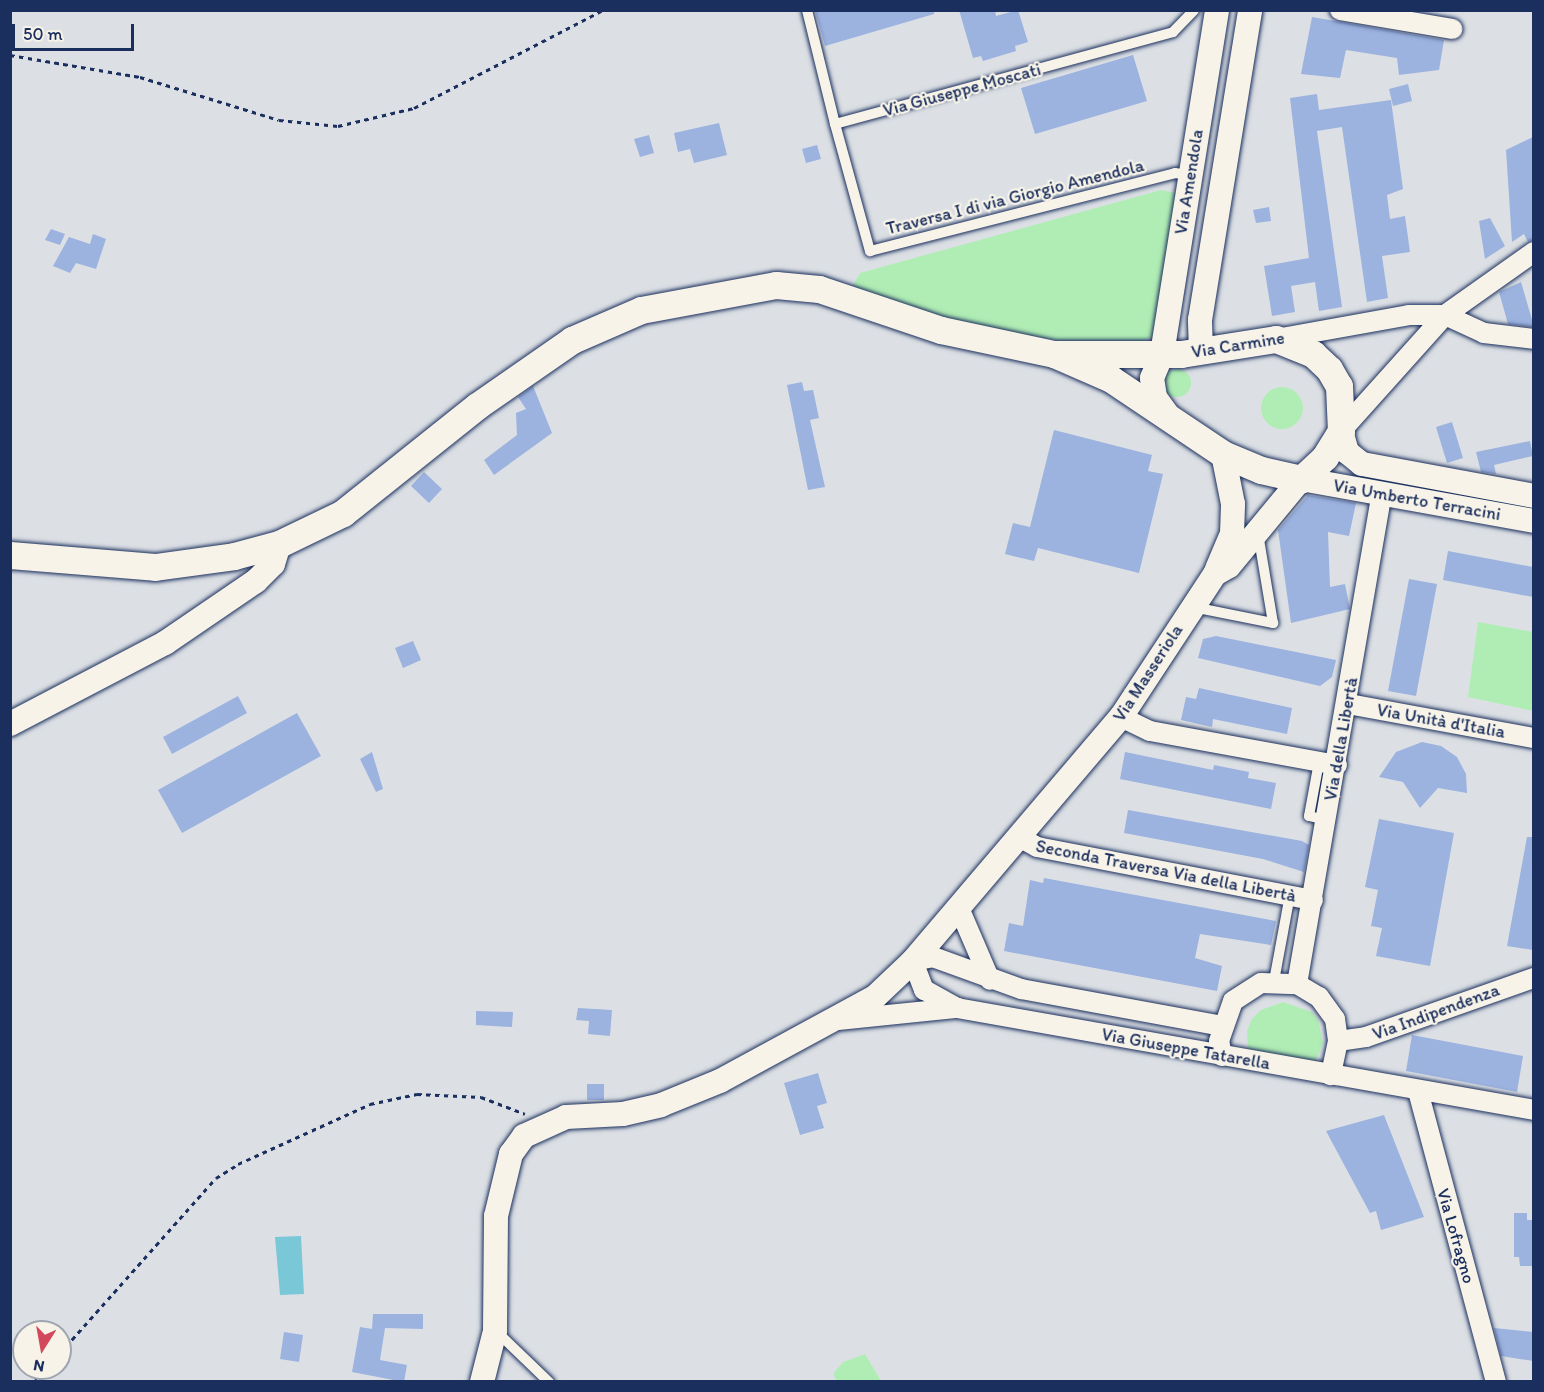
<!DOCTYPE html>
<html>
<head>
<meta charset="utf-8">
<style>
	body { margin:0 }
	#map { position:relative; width:1544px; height:1392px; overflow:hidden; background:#dce0e5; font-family:Itim,sans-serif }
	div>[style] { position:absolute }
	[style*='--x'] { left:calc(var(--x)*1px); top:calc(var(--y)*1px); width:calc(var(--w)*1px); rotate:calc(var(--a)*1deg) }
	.green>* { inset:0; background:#b0edb4 }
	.round { border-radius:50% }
	.water>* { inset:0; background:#7ac7d8 }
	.building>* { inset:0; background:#9cb2df }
	.path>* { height:3px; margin-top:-1.5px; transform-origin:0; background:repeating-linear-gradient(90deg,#1b2f5e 0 4.5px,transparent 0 9px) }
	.roads { filter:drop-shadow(0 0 2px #1b2f5e) drop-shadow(0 0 2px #1b2f5e) }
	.service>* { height:10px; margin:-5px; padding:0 5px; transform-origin:5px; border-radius:5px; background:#f7f3e8 }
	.minor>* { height:20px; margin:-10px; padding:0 10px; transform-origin:10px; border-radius:10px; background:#f7f3e8 }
	.tertiary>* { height:24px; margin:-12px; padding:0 12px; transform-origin:12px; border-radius:12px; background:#f7f3e8 }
	.secondary>* { height:27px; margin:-13.5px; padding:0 13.5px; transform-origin:13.5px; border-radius:13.5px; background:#f7f3e8 }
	span { translate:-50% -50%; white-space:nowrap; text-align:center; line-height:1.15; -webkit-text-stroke:4.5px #f7f3e8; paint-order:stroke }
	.street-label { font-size:18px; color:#1b2f5e }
	.frame { position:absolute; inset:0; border:12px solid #1b2f5e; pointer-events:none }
	.north { position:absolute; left:12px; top:1320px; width:60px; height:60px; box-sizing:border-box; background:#f7f3e8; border:2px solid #9fa5b1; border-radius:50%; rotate:191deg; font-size:16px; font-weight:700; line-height:24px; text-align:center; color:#1b2f5e }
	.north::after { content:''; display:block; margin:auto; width:21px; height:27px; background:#d1495b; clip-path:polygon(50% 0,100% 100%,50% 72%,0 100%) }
	.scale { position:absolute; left:12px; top:24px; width:122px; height:27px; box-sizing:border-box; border:3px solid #1b2f5e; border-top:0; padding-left:8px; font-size:18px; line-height:21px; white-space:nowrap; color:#1b2f5e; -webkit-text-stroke:4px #f7f3e8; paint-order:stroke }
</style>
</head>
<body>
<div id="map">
	<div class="green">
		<div style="clip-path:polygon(1161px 190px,1176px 193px,1153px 337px,1131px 345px,1055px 340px,957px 323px,852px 287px,860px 273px)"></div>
		<div class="round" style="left:1163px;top:369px;width:28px;height:28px"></div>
		<div class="round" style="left:1261px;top:387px;width:42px;height:42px"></div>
		<div style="clip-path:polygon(1478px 622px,1533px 632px,1533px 711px,1468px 697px)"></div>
		<div style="clip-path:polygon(1283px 1002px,1312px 1012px,1318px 1020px,1323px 1043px,1315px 1062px,1248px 1049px,1247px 1031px,1252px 1019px,1261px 1010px)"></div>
		<div style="clip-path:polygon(865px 1354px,881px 1381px,837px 1381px,833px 1374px,843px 1362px)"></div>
	</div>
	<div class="water">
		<div style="clip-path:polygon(301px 1236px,304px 1294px,280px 1295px,275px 1237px)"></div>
	</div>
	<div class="building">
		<div style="clip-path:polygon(815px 10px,934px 10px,934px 14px,825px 46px)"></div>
		<div style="clip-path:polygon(959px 10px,995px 10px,996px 16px,1018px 10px,1028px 42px,1015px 46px,1016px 51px,983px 61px,981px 56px,973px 58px)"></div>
		<div style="clip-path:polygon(1312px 17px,1444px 40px,1439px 70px,1399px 75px,1397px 58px,1346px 50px,1340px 78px,1301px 74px)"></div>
		<div style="clip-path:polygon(1133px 55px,1147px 101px,1035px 134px,1021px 88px)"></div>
		<div style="clip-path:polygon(1408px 84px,1412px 101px,1393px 106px,1389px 89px)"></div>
		<div style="clip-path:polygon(1317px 94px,1319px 110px,1391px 100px,1403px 189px,1387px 195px,1390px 219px,1405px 216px,1410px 252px,1382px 256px,1388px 298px,1367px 302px,1342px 127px,1317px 131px,1342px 307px,1319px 311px,1315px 282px,1291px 286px,1295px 312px,1272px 316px,1264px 266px,1309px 258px,1290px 98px)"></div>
		<div style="clip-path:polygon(719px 123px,727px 155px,694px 163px,690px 149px,678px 152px,674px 133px)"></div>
		<div style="clip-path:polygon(649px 135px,654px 153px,640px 157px,634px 139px)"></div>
		<div style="clip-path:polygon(1533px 137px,1533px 240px,1528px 242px,1524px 234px,1512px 242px,1506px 150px)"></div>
		<div style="clip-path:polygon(817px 145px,821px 159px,806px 163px,802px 149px)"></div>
		<div style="clip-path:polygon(1269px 207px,1271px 221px,1256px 223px,1253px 210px)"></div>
		<div style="clip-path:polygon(1490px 218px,1505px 246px,1485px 259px,1479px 221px)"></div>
		<div style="clip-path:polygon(51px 229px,65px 234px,60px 245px,45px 240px)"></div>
		<div style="clip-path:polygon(93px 234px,106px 239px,96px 269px,76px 263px,70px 273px,53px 266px,69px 237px,90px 244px)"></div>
		<div style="clip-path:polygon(1521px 282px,1533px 323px,1533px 327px,1508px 324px,1499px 292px)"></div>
		<div style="clip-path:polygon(802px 382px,804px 391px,813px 390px,819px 418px,810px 420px,825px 487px,808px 490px,787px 385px)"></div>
		<div style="clip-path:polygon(533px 386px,552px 433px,494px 475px,484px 460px,517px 435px,516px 413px,526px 409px,518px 397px)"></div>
		<div style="clip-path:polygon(1452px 422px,1463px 458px,1447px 463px,1436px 427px)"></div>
		<div style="clip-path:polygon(1054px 430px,1152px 455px,1148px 471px,1163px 474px,1139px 573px,1038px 548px,1034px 561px,1005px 554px,1013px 523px,1030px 527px)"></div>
		<div style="clip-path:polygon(1530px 441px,1533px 456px,1494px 465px,1496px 474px,1481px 472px,1476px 452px)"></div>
		<div style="clip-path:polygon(424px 472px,442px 489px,429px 503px,411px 486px)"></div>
		<div style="clip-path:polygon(1308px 495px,1356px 503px,1349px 536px,1328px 532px,1330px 587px,1345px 584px,1350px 609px,1291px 623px,1278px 530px)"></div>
		<div style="clip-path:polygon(1448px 551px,1533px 567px,1533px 597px,1443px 580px)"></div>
		<div style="clip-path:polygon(1409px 579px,1437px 584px,1416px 696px,1388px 691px)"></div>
		<div style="clip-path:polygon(1216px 636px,1336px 660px,1332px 677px,1320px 686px,1198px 658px,1203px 639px)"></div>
		<div style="clip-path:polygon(413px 641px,421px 660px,403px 668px,395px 648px)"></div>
		<div style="clip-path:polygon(1199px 688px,1292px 708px,1287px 734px,1213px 719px,1212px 727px,1181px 720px,1186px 697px,1196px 699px)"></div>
		<div style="clip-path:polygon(238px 696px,247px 713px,172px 754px,163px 737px)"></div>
		<div style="clip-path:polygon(297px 713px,321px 756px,182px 833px,158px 790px)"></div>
		<div style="clip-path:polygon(1422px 742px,1441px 746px,1457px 757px,1466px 774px,1467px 793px,1438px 788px,1420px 808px,1403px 782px,1379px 777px,1396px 752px)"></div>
		<div style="clip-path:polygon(372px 752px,383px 789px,376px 792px,360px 759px)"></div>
		<div style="clip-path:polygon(1125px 752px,1213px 770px,1214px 765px,1249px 772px,1248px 778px,1276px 783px,1271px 809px,1120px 779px)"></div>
		<div style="clip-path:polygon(1128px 810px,1302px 841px,1309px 845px,1304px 872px,1263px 859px,1124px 833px)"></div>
		<div style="clip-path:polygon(1379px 819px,1454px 833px,1430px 966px,1376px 956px,1382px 928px,1371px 926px,1378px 890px,1365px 887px)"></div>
		<div style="clip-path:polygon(1527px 837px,1533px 837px,1533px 950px,1507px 946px)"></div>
		<div style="clip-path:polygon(1044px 878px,1276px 921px,1271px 945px,1200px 934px,1195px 958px,1222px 966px,1217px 991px,1004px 951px,1009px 923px,1023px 926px,1030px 880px,1043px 883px)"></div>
		<div style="clip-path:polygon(578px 1008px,612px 1010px,610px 1036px,588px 1034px,589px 1021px,576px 1020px)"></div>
		<div style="clip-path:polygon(476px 1011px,513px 1012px,512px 1027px,476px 1025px)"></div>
		<div style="clip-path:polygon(1412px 1035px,1523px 1056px,1517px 1092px,1406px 1071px)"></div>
		<div style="clip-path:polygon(818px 1073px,827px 1103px,817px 1106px,824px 1128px,800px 1135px,784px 1083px)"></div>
		<div style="clip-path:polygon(587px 1084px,604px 1084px,604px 1100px,587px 1100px)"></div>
		<div style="clip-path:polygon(1384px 1115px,1424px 1217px,1381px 1230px,1376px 1211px,1370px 1213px,1326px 1131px)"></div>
		<div style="clip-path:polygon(1514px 1213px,1527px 1213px,1527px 1220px,1533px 1220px,1533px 1266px,1520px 1266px,1519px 1257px,1514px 1257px)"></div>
		<div style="clip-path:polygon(373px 1314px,423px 1314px,423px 1329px,385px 1328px,380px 1360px,407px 1365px,404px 1382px,352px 1372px,360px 1327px,372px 1329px)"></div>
		<div style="clip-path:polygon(1494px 1328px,1533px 1332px,1533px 1361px,1501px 1356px)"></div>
		<div style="clip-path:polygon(284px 1332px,303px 1335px,299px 1362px,280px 1359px)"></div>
	</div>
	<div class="path">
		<div style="--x:10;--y:55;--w:132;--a:9.6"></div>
		<div style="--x:140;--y:77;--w:145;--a:17.2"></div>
		<div style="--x:279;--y:120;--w:59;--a:5.8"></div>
		<div style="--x:338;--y:126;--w:78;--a:-13.3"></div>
		<div style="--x:414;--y:108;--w:213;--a:-27.4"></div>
		<div style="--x:60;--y:1353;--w:234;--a:-48.3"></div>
		<div style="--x:216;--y:1178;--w:26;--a:-32"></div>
		<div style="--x:238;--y:1164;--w:145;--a:-24.4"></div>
		<div style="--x:370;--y:1104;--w:48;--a:-12"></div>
		<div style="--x:417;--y:1094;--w:64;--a:2.7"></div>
		<div style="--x:481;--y:1097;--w:47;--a:21.1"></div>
		<div style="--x:34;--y:1382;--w:19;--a:-47"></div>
	</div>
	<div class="roads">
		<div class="service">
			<div style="--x:807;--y:10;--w:117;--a:76.2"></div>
			<div style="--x:835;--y:124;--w:350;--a:-15.2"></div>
			<div style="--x:1173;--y:32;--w:30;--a:-46"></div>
			<div style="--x:835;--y:124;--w:132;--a:74.6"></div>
			<div style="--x:870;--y:251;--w:315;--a:-14.3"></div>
			<div style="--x:1175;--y:173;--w:15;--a:8"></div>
			<div style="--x:1193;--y:607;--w:82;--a:11.3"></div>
			<div style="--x:1273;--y:623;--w:91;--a:-99.5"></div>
			<div style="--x:1319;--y:762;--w:55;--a:100.5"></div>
			<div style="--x:1309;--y:816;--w:18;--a:13"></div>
			<div style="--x:1274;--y:981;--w:87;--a:-79.5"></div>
			<div style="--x:496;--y:1331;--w:74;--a:43.9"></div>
		</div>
		<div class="minor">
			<div style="--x:1340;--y:10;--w:114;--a:9.6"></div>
			<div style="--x:1276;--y:339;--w:135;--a:-10.2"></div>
			<div style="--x:1409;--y:315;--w:36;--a:0"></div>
			<div style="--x:1445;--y:315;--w:43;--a:24.8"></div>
			<div style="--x:1484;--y:333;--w:50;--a:6.8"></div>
			<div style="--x:1341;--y:431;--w:156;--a:-48.1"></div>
			<div style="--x:1445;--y:315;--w:109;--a:-35.3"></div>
			<div style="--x:1348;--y:704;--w:189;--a:10.4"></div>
			<div style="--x:1121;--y:717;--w:32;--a:26"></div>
			<div style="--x:1150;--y:731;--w:190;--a:10.3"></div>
			<div style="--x:1021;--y:838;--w:18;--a:29"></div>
			<div style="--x:1037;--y:847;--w:281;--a:10.9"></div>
			<div style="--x:959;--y:908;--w:78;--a:66.7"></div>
			<div style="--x:1297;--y:984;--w:497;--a:-80.2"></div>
			<div style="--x:957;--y:1008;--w:38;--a:-151"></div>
			<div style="--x:924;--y:990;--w:31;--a:-111"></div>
			<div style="--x:913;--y:961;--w:20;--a:-11"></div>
			<div style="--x:933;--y:957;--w:94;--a:20"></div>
			<div style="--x:1021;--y:989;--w:204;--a:10.4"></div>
			<div style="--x:838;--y:1020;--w:120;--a:-5.8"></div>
			<div style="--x:957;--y:1008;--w:586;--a:10.02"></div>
			<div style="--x:1338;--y:1041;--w:28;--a:-8"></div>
			<div style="--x:1366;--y:1037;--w:178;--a:-19.4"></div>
			<div style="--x:1222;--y:1056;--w:15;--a:-101"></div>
			<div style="--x:1219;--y:1041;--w:42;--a:-70.7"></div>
			<div style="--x:1233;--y:1001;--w:33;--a:-33"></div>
			<div style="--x:1261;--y:983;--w:36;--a:2"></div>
			<div style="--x:1297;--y:984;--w:26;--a:31"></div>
			<div style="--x:1319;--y:997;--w:27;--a:54"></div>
			<div style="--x:1335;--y:1019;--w:22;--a:82"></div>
			<div style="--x:1338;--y:1041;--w:35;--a:102"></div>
			<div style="--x:1418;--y:1091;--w:301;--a:75"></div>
		</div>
		<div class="tertiary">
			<div style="--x:1201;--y:351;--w:31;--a:-92"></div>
			<div style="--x:1200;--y:320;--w:314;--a:-80.8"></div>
			<div style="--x:1170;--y:418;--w:26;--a:-126"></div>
			<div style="--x:1155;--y:397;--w:19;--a:-99"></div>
			<div style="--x:1152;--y:378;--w:26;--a:-67"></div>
			<div style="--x:1162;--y:354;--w:348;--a:-80.9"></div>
			<div style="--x:1341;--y:431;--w:22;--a:74"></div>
			<div style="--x:1347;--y:452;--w:19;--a:39"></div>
			<div style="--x:1362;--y:464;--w:175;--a:10.5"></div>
			<div style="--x:1217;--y:569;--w:38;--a:-67"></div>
			<div style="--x:1232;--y:534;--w:30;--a:-88"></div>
			<div style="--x:1233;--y:504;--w:51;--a:-101.3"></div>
			<div style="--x:10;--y:724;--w:175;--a:-27.6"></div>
			<div style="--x:165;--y:643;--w:110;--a:-34.3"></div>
			<div style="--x:256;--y:581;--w:24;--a:-45"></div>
			<div style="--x:273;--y:564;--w:21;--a:-73"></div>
			<div style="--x:482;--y:1382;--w:53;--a:-75.7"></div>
			<div style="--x:495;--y:1331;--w:115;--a:-89.5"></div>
			<div style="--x:496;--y:1216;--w:64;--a:-76.4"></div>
			<div style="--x:511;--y:1154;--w:22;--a:-54"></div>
			<div style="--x:524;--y:1136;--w:46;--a:-24.3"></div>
			<div style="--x:566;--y:1117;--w:57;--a:-3"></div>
			<div style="--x:623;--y:1114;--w:39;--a:-13"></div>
			<div style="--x:661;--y:1105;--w:64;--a:-22.1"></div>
			<div style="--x:720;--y:1081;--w:176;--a:-28.5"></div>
			<div style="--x:875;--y:997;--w:52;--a:-43.5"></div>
			<div style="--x:913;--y:961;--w:321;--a:-49.6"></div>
			<div style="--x:1121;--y:717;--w:171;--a:-56.7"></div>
			<div style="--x:1215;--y:574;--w:16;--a:-30"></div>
			<div style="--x:1229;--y:566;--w:113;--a:-50.4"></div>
			<div style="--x:1301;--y:479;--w:237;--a:10.2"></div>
		</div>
		<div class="secondary">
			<div style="--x:10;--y:555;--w:145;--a:4.7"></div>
			<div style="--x:155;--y:567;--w:80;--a:-7.9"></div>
			<div style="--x:234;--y:556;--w:47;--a:-14.9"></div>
			<div style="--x:279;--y:544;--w:71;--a:-25.8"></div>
			<div style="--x:343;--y:513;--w:171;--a:-38.6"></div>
			<div style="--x:477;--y:406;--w:116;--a:-34.8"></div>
			<div style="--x:572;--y:340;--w:75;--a:-23.5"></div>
			<div style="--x:641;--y:310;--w:137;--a:-10.5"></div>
			<div style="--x:776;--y:285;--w:43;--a:5.3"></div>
			<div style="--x:819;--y:289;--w:129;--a:18.6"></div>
			<div style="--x:941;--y:330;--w:116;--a:12"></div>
			<div style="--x:1054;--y:354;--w:127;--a:0"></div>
			<div style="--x:1181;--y:354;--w:96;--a:-9"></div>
			<div style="--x:1276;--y:339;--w:40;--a:22"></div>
			<div style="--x:1313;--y:354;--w:22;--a:43"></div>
			<div style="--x:1329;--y:369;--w:20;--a:60"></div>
			<div style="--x:1339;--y:386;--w:45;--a:87.5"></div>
			<div style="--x:1341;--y:431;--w:31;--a:122"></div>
			<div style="--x:1325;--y:457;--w:33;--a:137"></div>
			<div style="--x:1301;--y:479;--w:41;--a:-167.3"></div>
			<div style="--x:1261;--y:470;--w:41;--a:-157.2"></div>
			<div style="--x:1223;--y:454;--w:135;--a:-146.2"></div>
			<div style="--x:1111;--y:379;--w:62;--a:-156.3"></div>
		</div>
	</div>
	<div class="street-label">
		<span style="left:962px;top:90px;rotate:-15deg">Via Giuseppe Moscati</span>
		<span style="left:1189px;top:182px;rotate:-81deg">Via Amendola</span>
		<span style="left:1015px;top:197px;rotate:-14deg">Traversa I di via Giorgio Amendola</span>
		<span style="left:1238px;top:345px;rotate:-9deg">Via Carmine</span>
		<span style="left:1417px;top:500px;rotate:10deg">Via Umberto Terracini</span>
		<span style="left:1148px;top:673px;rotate:-57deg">Via Masseriola</span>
		<span style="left:1441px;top:721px;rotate:10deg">Via Unità d'Italia</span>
		<span style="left:1341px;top:739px;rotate:-80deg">Via della Libertà</span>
		<span style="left:1166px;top:871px;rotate:11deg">Seconda Traversa Via della Libertà</span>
		<span style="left:1436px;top:1012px;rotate:-20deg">Via Indipendenza</span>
		<span style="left:1186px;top:1049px;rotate:10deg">Via Giuseppe Tatarella</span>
		<span style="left:1456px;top:1236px;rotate:74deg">Via Lofragno</span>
	</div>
	<div class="frame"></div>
	<div class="north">N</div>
	<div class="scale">50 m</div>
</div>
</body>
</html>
